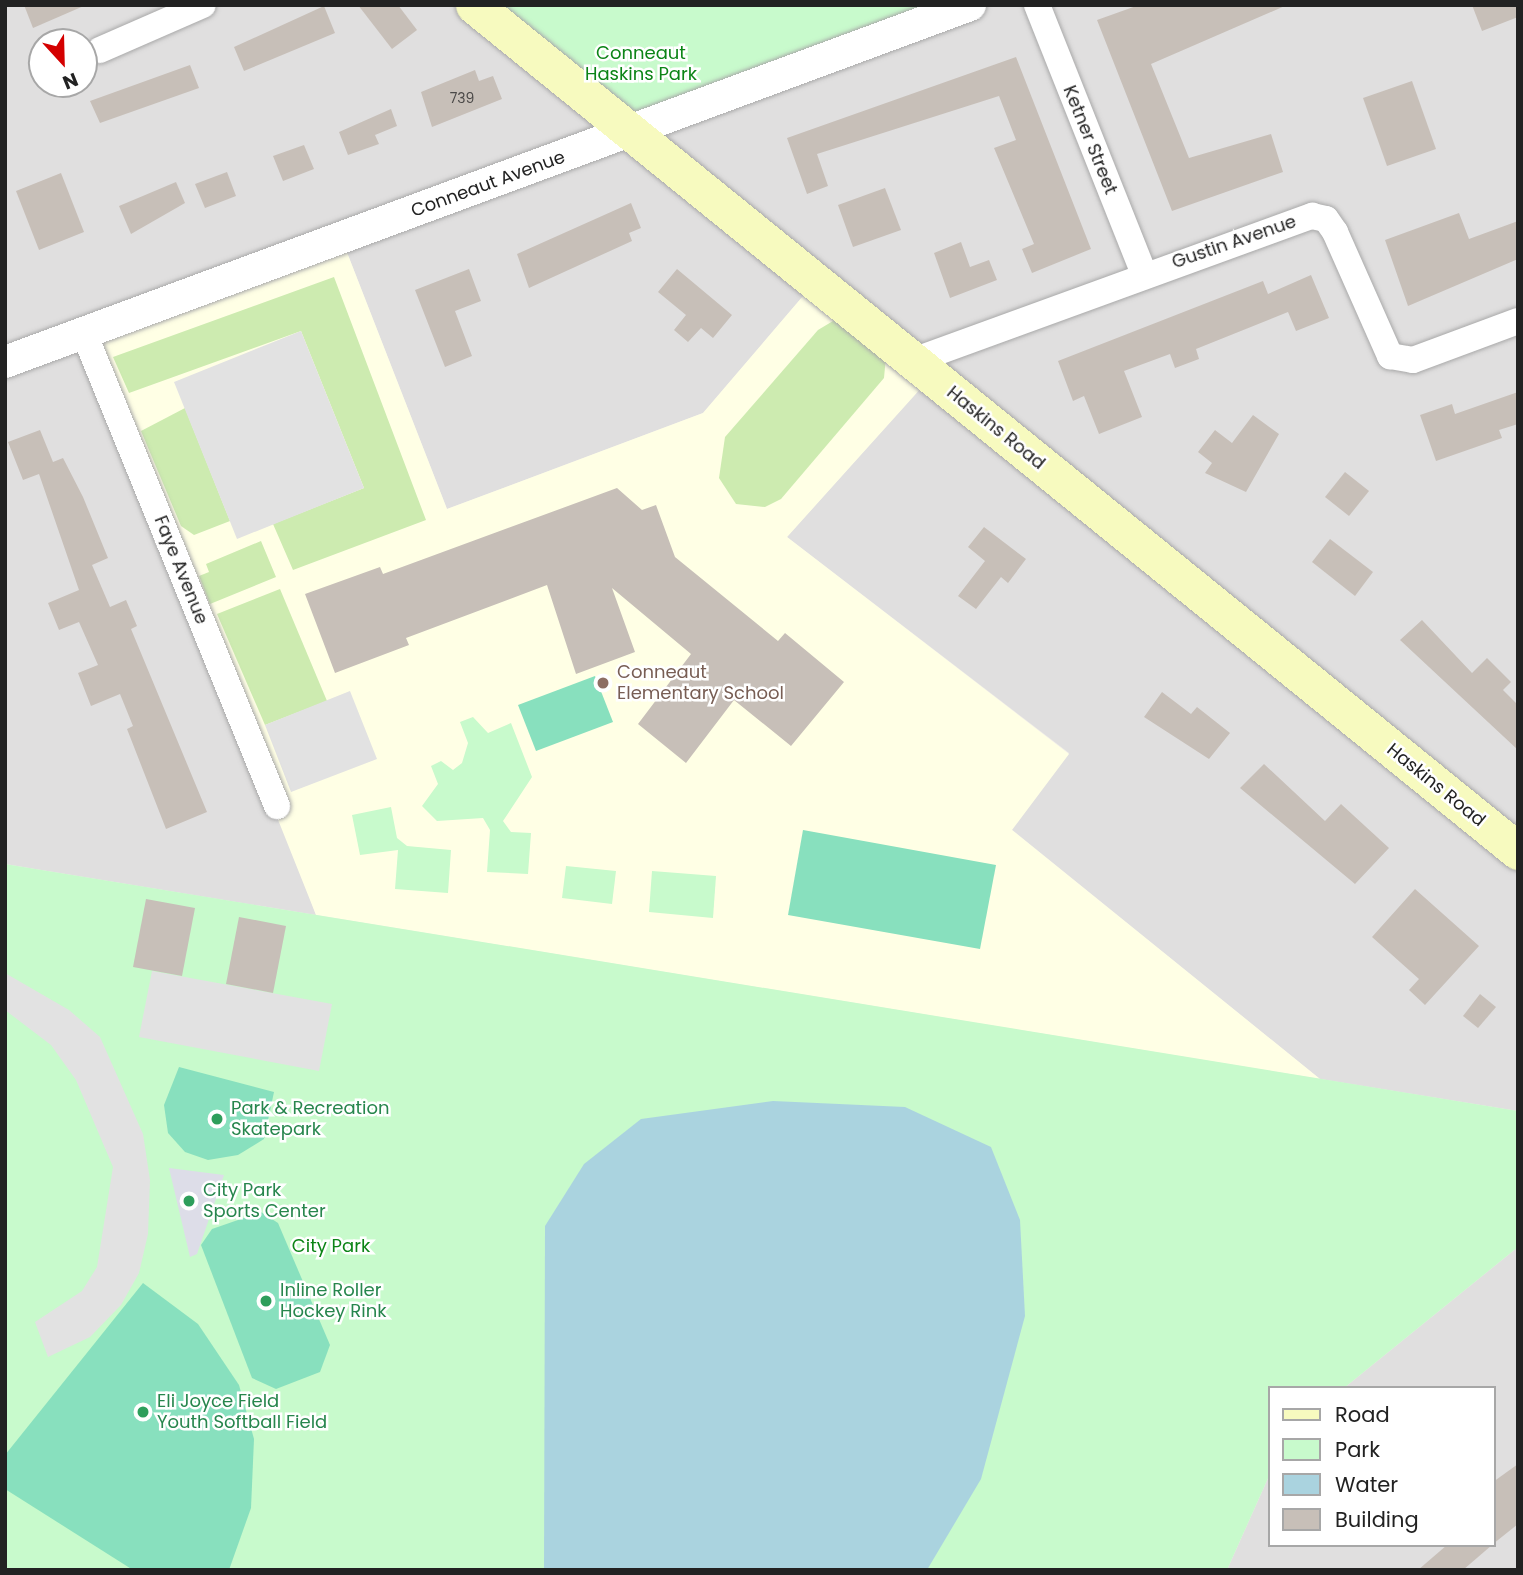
<!DOCTYPE html>
<html>
<head>
<meta charset="utf-8">
<style>
	body { margin:0 }
	#map { position:relative; width:1523px; height:1575px; overflow:hidden; background:#f2efe9; font-family:Poppins,sans-serif }
	div>[style] { position:absolute }
	[style*='--x'] { left:calc(var(--x)*1px); top:calc(var(--y)*1px); width:calc(var(--w)*1px); rotate:calc(var(--a)*1deg) }
	.residential>* { inset:0; background:#e0dfdf }
	.education>* { inset:0; background:#ffffe5 }
	.grass>* { inset:0; background:#cdebb0 }
	.park>* { inset:0; background:#c8facc }
	.pitch>* { inset:0; background:#88e0be }
	.parking>* { inset:0; background:#e2e2e2 }
	.plaza>* { inset:0; background:#dddde8 }
	.water>* { inset:0; background:#aad3df }
	.building>* { inset:0; background:#c7bfb8 }
	.roads { filter:drop-shadow(0 0 2px #a9a9a9) drop-shadow(0 0 2px #a9a9a9) }
	.minor>* { height:26px; margin:-13px; padding:0 13px; transform-origin:13px; border-radius:13px; background:#fff }
	.tertiary>* { height:32px; margin:-16px; padding:0 16px; transform-origin:16px; border-radius:16px; background:#fff }
	.secondary>* { height:37px; margin:-18.5px; padding:0 18.5px; transform-origin:18.5px; border-radius:18.5px; background:#f7fabf }
	.dots>* { width:19px; height:19px; translate:-50% -50%; box-sizing:border-box; border:4px solid #fff; border-radius:50% }
	span { translate:-50% -50%; white-space:nowrap; text-align:center; line-height:1.15; -webkit-text-stroke:5px #fff; paint-order:stroke }
	.number-label { font-size:14px; color:#4b4948 }
	.number-label span { -webkit-text-stroke-width:0 }
	.park-label { font-size:18px; color:#0c8416 }
	.street-label { font-size:18px; color:#222 }
	.education-label { font-size:18px; color:#785e54 }
	.left { translate:0 -50%; text-align:left }
	.leisure-label { font-size:18px; color:#27864d }
	.frame { position:absolute; inset:0; border:7px solid #222; pointer-events:none }
	.legend { position:absolute; left:1268px; top:1386px; width:228px; height:161px; box-sizing:border-box; background:#fff; border:2px solid #a7a7a7; margin:0; padding:9px 12px; list-style:none; font-size:21px; color:#222 }
	.legend li { display:flex; align-items:center; gap:14px; height:35px }
	.legend b { width:35px; border:2px solid #a7a7a7 }
	.north { position:absolute; left:28px; top:28px; width:70px; height:70px; box-sizing:border-box; background:#fff; border:2px solid #a7a7a7; border-radius:50%; rotate:158deg; font-size:19px; font-weight:700; line-height:28px; text-align:center; color:#222 }
	.north::after { content:''; display:block; margin:auto; width:24px; height:32px; background:#d40000; clip-path:polygon(50% 0,100% 100%,50% 72%,0 100%) }
</style>
</head>
<body>
<div id="map">
	<div class="residential">
		<div style="clip-path:polygon(evenodd,5px 5px,1518px 5px,1518px 1111px,1320px 1079px,1011px 829px,1069px 753px,787px 537px,931px 376px,815px 282px,703px 413px,447px 509px,341px 237px,277px 806px,316px 915px,5px 864px,5px 5px,42px 42px,84px 42px,84px 84px,42px 84px,42px 42px)"></div>
		<div style="clip-path:polygon(1518px 1247px,1518px 1570px,1227px 1570px,1269px 1476px,1269px 1545px,1493px 1545px,1493px 1388px,1344px 1388px)"></div>
	</div>
	<div class="education">
		<div style="clip-path:polygon(341px 237px,447px 509px,703px 413px,815px 282px,932px 376px,787px 537px,1069px 754px,1012px 830px,1320px 1079px,316px 915px,84px 333px)"></div>
	</div>
	<div class="grass">
		<div style="clip-path:polygon(334px 277px,426px 520px,293px 570px,273px 524px,364px 488px,301px 331px,129px 393px,113px 357px)"></div>
		<div style="clip-path:polygon(838px 318px,886px 356px,884px 378px,781px 499px,765px 507px,736px 504px,719px 478px,725px 437px,818px 330px)"></div>
		<div style="clip-path:polygon(185px 408px,230px 521px,194px 535px,181px 526px,141px 431px)"></div>
		<div style="clip-path:polygon(261px 541px,276px 577px,210px 604px,199px 576px,209px 572px,206px 564px)"></div>
		<div style="clip-path:polygon(280px 589px,327px 701px,265px 725px,217px 614px)"></div>
	</div>
	<div class="park">
		<div style="clip-path:polygon(474px 5px,970px 5px,629px 131px)"></div>
		<div style="clip-path:polygon(473px 717px,488px 733px,511px 723px,532px 777px,503px 821px,511px 832px,531px 833px,528px 874px,487px 872px,490px 830px,483px 818px,437px 821px,422px 806px,438px 784px,431px 766px,441px 761px,453px 770px,462px 763px,468px 743px,460px 722px)"></div>
		<div style="clip-path:polygon(391px 807px,397px 838px,407px 846px,451px 850px,448px 893px,395px 889px,398px 850px,360px 855px,352px 815px)"></div>
		<div style="clip-path:polygon(5px 864px,1518px 1111px,1518px 1247px,1344px 1388px,1269px 1388px,1269px 1476px,1227px 1570px,5px 1570px)"></div>
		<div style="clip-path:polygon(566px 866px,616px 871px,612px 904px,562px 898px)"></div>
		<div style="clip-path:polygon(652px 871px,716px 876px,713px 918px,649px 912px)"></div>
	</div>
	<div class="pitch">
		<div style="clip-path:polygon(595px 676px,613px 722px,536px 751px,518px 705px)"></div>
		<div style="clip-path:polygon(803px 830px,996px 865px,980px 949px,788px 915px)"></div>
		<div style="clip-path:polygon(179px 1067px,274px 1092px,264px 1139px,238px 1155px,208px 1160px,185px 1152px,168px 1133px,164px 1105px)"></div>
		<div style="clip-path:polygon(261px 1212px,278px 1223px,330px 1345px,320px 1372px,276px 1389px,252px 1378px,201px 1245px,212px 1229px)"></div>
		<div style="clip-path:polygon(143px 1283px,198px 1324px,239px 1385px,254px 1439px,251px 1508px,229px 1570px,133px 1570px,5px 1489px,5px 1455px)"></div>
	</div>
	<div class="parking">
		<div style="clip-path:polygon(301px 331px,364px 488px,237px 539px,174px 382px)"></div>
		<div style="clip-path:polygon(350px 691px,377px 759px,291px 792px,265px 725px)"></div>
		<div style="clip-path:polygon(152px 971px,332px 1004px,319px 1071px,139px 1037px)"></div>
		<div style="clip-path:polygon(5px 973px,69px 1010px,100px 1037px,143px 1134px,150px 1180px,148px 1234px,139px 1273px,121px 1305px,90px 1337px,48px 1357px,35px 1322px,82px 1291px,97px 1267px,113px 1167px,76px 1080px,51px 1045px,5px 1010px)"></div>
	</div>
	<div class="plaza">
		<div style="clip-path:polygon(169px 1168px,224px 1175px,197px 1254px,190px 1257px)"></div>
	</div>
	<div class="water">
		<div style="clip-path:polygon(773px 1101px,905px 1107px,991px 1147px,1020px 1220px,1025px 1316px,981px 1479px,927px 1570px,544px 1570px,545px 1226px,584px 1164px,641px 1119px)"></div>
	</div>
	<div class="building">
		<div style="clip-path:polygon(24px 5px,86px 5px,33px 28px)"></div>
		<div style="clip-path:polygon(358px 5px,398px 5px,417px 30px,392px 49px)"></div>
		<div style="clip-path:polygon(1139px 5px,1287px 5px,1151px 64px,1189px 158px,1271px 134px,1283px 172px,1172px 211px,1097px 20px)"></div>
		<div style="clip-path:polygon(1472px 5px,1518px 5px,1518px 17px,1482px 31px)"></div>
		<div style="clip-path:polygon(324px 6px,335px 33px,244px 71px,234px 47px)"></div>
		<div style="clip-path:polygon(1016px 57px,1091px 249px,1032px 273px,1022px 249px,1034px 244px,994px 148px,1016px 140px,999px 96px,817px 154px,828px 186px,807px 194px,787px 138px)"></div>
		<div style="clip-path:polygon(190px 65px,199px 88px,100px 123px,90px 101px)"></div>
		<div style="clip-path:polygon(475px 70px,479px 81px,493px 76px,502px 99px,432px 127px,421px 92px)"></div>
		<div style="clip-path:polygon(1412px 81px,1436px 149px,1387px 166px,1363px 98px)"></div>
		<div style="clip-path:polygon(391px 109px,397px 126px,375px 135px,379px 144px,348px 155px,339px 132px)"></div>
		<div style="clip-path:polygon(304px 145px,314px 169px,283px 181px,273px 156px)"></div>
		<div style="clip-path:polygon(227px 172px,236px 196px,205px 208px,195px 184px)"></div>
		<div style="clip-path:polygon(61px 173px,84px 232px,39px 250px,16px 191px)"></div>
		<div style="clip-path:polygon(176px 182px,185px 203px,131px 234px,119px 206px)"></div>
		<div style="clip-path:polygon(885px 188px,901px 230px,853px 247px,838px 205px)"></div>
		<div style="clip-path:polygon(631px 203px,641px 228px,629px 233px,632px 241px,529px 288px,517px 254px)"></div>
		<div style="clip-path:polygon(1459px 213px,1469px 239px,1518px 221px,1518px 259px,1408px 306px,1385px 240px)"></div>
		<div style="clip-path:polygon(961px 242px,970px 267px,989px 260px,997px 280px,950px 298px,934px 253px)"></div>
		<div style="clip-path:polygon(469px 269px,481px 301px,455px 311px,472px 356px,445px 367px,415px 290px)"></div>
		<div style="clip-path:polygon(677px 269px,732px 315px,713px 338px,701px 328px,688px 342px,674px 330px,686px 315px,658px 292px)"></div>
		<div style="clip-path:polygon(1311px 275px,1329px 318px,1296px 331px,1288px 312px,1196px 349px,1199px 359px,1175px 368px,1170px 354px,1124px 371px,1142px 417px,1099px 434px,1084px 396px,1073px 401px,1058px 361px,1263px 281px,1268px 294px)"></div>
		<div style="clip-path:polygon(1518px 392px,1518px 424px,1499px 430px,1502px 438px,1436px 461px,1420px 415px,1452px 404px,1455px 414px)"></div>
		<div style="clip-path:polygon(1253px 415px,1279px 434px,1246px 492px,1205px 473px,1212px 463px,1198px 452px,1215px 430px,1232px 443px)"></div>
		<div style="clip-path:polygon(40px 430px,53px 462px,63px 458px,83px 497px,108px 558px,92px 565px,110px 607px,126px 600px,137px 626px,131px 629px,207px 812px,166px 829px,127px 729px,133px 726px,120px 694px,91px 706px,78px 673px,98px 665px,79px 622px,59px 630px,48px 603px,79px 590px,39px 474px,23px 480px,8px 442px)"></div>
		<div style="clip-path:polygon(1345px 472px,1369px 491px,1349px 516px,1325px 497px)"></div>
		<div style="clip-path:polygon(617px 488px,642px 510px,656px 505px,675px 557px,778px 641px,785px 633px,844px 682px,791px 746px,734px 700px,686px 763px,638px 724px,691px 654px,612px 588px,635px 652px,576px 674px,547px 585px,406px 638px,409px 645px,335px 673px,305px 594px,380px 567px,383px 574px)"></div>
		<div style="clip-path:polygon(984px 527px,1026px 559px,1008px 583px,1001px 577px,976px 609px,958px 596px,985px 561px,968px 547px)"></div>
		<div style="clip-path:polygon(1330px 539px,1373px 572px,1355px 596px,1312px 562px)"></div>
		<div style="clip-path:polygon(1422px 620px,1472px 673px,1487px 658px,1511px 682px,1503px 690px,1518px 705px,1518px 750px,1400px 640px)"></div>
		<div style="clip-path:polygon(1162px 692px,1191px 714px,1197px 707px,1230px 733px,1209px 759px,1144px 717px)"></div>
		<div style="clip-path:polygon(1264px 764px,1325px 821px,1341px 804px,1389px 848px,1355px 884px,1240px 788px)"></div>
		<div style="clip-path:polygon(1415px 889px,1479px 946px,1425px 1005px,1409px 990px,1419px 979px,1372px 937px)"></div>
		<div style="clip-path:polygon(146px 899px,195px 908px,182px 976px,133px 967px)"></div>
		<div style="clip-path:polygon(239px 917px,286px 926px,273px 993px,226px 984px)"></div>
		<div style="clip-path:polygon(1480px 994px,1496px 1007px,1478px 1028px,1463px 1016px)"></div>
		<div style="clip-path:polygon(1518px 1464px,1518px 1524px,1493px 1544px,1493px 1482px)"></div>
		<div style="clip-path:polygon(1447px 1545px,1492px 1545px,1463px 1570px,1418px 1570px)"></div>
	</div>
	<div class="roads">
		<div class="minor">
			<div style="--x:1037;--y:5;--w:289;--a:68.3"></div>
			<div style="--x:100;--y:50;--w:112;--a:-23.6"></div>
			<div style="--x:84;--y:333;--w:511;--a:67.8"></div>
			<div style="--x:913;--y:361;--w:425;--a:-20"></div>
			<div style="--x:1312;--y:216;--w:14;--a:12"></div>
			<div style="--x:1326;--y:219;--w:16;--a:55"></div>
			<div style="--x:1335;--y:232;--w:136;--a:66.1"></div>
			<div style="--x:1390;--y:356;--w:23;--a:10"></div>
			<div style="--x:1413;--y:360;--w:112;--a:-20.4"></div>
		</div>
		<div class="tertiary">
			<div style="--x:5;--y:362;--w:1029;--a:-20.3"></div>
		</div>
		<div class="secondary">
			<div style="--x:474;--y:5;--w:1344;--a:39.02"></div>
		</div>
	</div>
	<div class="dots">
		<div style="left:603px;top:683px;background:#8d6e63"></div>
		<div style="left:217px;top:1119px;background:#2e9e5b"></div>
		<div style="left:189px;top:1201px;background:#2e9e5b"></div>
		<div style="left:266px;top:1301px;background:#2e9e5b"></div>
		<div style="left:143px;top:1412px;background:#2e9e5b"></div>
	</div>
	<div class="number-label">
		<span style="left:462px;top:98px">739</span>
	</div>
	<div class="park-label">
		<span style="left:641px;top:64px">Conneaut<br>Haskins Park</span>
		<span style="left:331px;top:1246px">City Park</span>
	</div>
	<div class="street-label">
		<span style="left:1090px;top:140px;rotate:68deg">Ketner Street</span>
		<span style="left:488px;top:184px;rotate:-20deg">Conneaut Avenue</span>
		<span style="left:1234px;top:242px;rotate:-19deg">Gustin Avenue</span>
		<span style="left:996px;top:428px;rotate:39deg">Haskins Road</span>
		<span style="left:181px;top:570px;rotate:68deg">Faye Avenue</span>
		<span style="left:1436px;top:785px;rotate:39deg">Haskins Road</span>
	</div>
	<div class="education-label">
		<span class="left" style="left:617px;top:683px">Conneaut<br>Elementary School</span>
	</div>
	<div class="leisure-label">
		<span class="left" style="left:231px;top:1119px">Park &amp; Recreation<br>Skatepark</span>
		<span class="left" style="left:203px;top:1201px">City Park<br>Sports Center</span>
		<span class="left" style="left:280px;top:1301px">Inline Roller<br>Hockey Rink</span>
		<span class="left" style="left:157px;top:1412px">Eli Joyce Field<br>Youth Softball Field</span>
	</div>
	<div class="frame"></div>
	<ul class="legend">
	<li><b style="height:9px;background:#f7fabf"></b>Road</li>
	<li><b style="height:19px;background:#c8facc"></b>Park</li>
	<li><b style="height:19px;background:#aad3df"></b>Water</li>
	<li><b style="height:19px;background:#c7bfb8"></b>Building</li>
	</ul>
	<div class="north">N</div>
</div>
</body>
</html>
